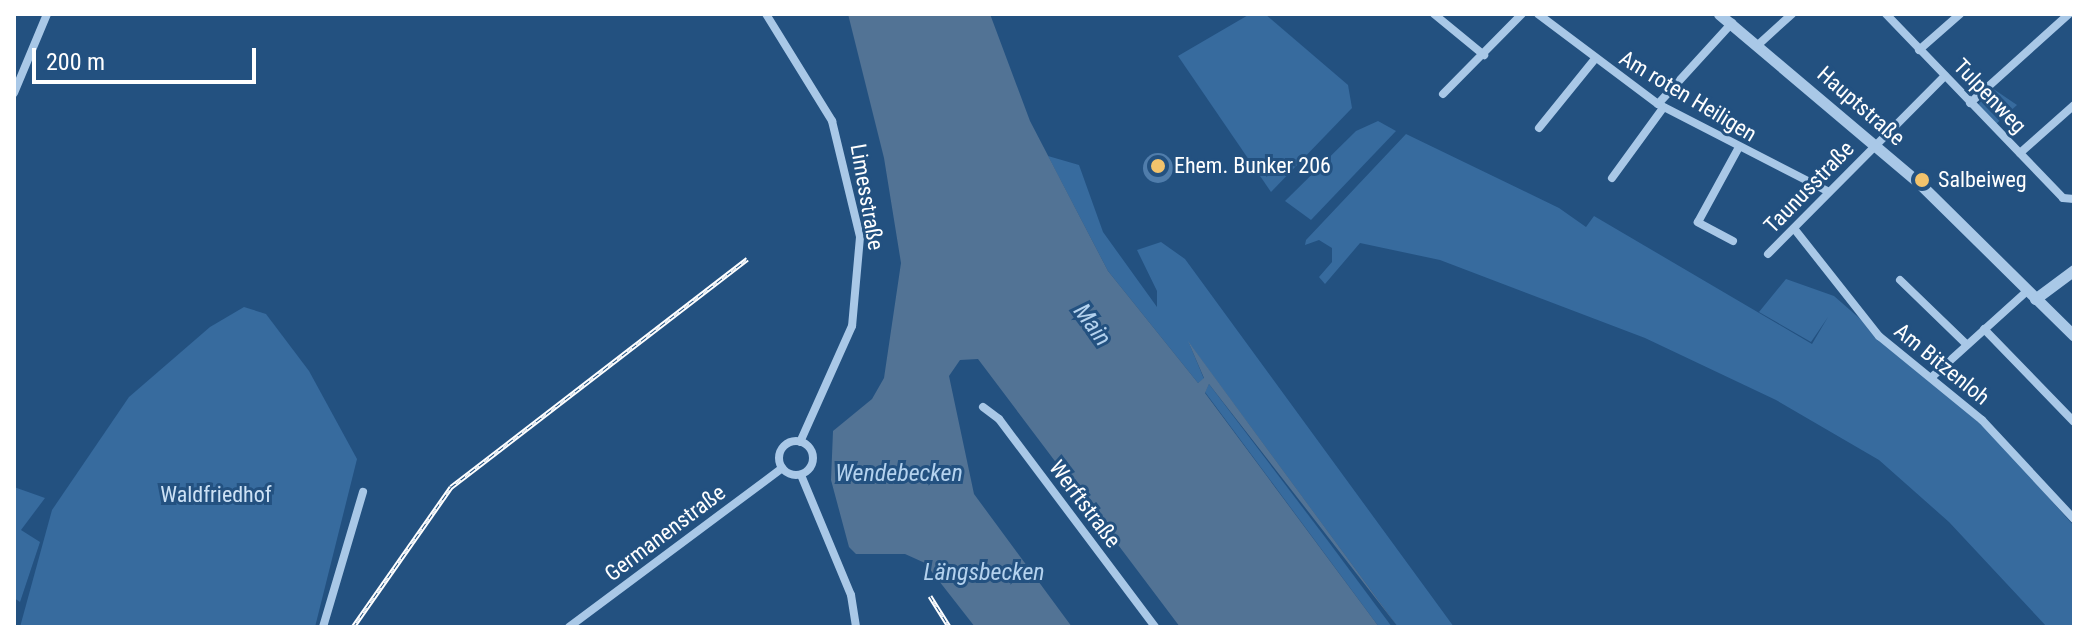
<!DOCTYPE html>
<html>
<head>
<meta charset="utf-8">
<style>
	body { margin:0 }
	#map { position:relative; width:2088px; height:641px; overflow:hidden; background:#235180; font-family:"Roboto Condensed",sans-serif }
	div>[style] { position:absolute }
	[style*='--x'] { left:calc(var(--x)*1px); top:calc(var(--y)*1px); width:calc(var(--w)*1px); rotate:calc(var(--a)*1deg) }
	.green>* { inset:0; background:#376b9e }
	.water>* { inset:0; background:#527395 }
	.building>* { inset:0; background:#507dab }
	.round { border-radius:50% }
	.minor>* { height:8px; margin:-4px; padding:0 4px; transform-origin:4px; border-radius:4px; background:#a9c8e7 }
	.minor>.ring { margin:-4px; padding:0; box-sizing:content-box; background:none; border:8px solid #a9c8e7; border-radius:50% }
	.tertiary>* { height:11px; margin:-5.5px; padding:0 5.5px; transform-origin:5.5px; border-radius:5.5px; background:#a9c8e7 }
	.rail>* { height:5px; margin-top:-2.5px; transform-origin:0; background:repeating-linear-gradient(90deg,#235180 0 6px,#fff 0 12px); box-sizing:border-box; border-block:2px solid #fff }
	.dots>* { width:22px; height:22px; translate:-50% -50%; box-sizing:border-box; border:4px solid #235180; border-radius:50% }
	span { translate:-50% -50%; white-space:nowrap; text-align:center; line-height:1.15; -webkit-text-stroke:6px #235180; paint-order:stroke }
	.street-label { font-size:22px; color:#fff }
	.poi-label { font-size:22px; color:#fff }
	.left { translate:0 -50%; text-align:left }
	.park-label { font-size:22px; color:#cce1f5 }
	.water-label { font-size:24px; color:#b4d2ee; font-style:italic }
	.frame { position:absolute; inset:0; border:16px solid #fff; pointer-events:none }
	.scale { position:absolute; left:32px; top:48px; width:224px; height:36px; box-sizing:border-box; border:4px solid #fff; border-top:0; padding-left:10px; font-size:24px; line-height:28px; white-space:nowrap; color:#fff; -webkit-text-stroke:6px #235180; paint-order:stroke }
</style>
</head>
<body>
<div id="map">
	<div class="green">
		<div style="clip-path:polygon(1250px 14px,1265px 14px,1348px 85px,1352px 108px,1271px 192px,1178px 56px)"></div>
		<div style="clip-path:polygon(1992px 88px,2017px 105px,1996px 124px,1978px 105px)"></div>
		<div style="clip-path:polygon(1378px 121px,1396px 131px,1311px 220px,1285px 201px,1356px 131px)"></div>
		<div style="clip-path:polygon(1406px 134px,1559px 208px,1586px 227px,1594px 216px,1812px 344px,1828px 317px,1811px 342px,1759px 312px,1786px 279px,1834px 296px,1993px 435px,2074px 526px,2074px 627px,2047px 627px,1949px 522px,1879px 460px,1776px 400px,1645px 338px,1440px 260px,1360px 243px,1325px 284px,1319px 277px,1332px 262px,1332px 248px,1319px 240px,1305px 245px,1306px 240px)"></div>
		<div style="clip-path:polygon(1048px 156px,1079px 165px,1103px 232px,1157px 307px,1157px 291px,1137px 250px,1161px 242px,1185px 259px,1454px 627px,1398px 627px,1189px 343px,1204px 379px,1198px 383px,1108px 271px)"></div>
		<div style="clip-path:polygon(244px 307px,266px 314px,309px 371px,357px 459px,315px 627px,20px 627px,52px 510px,129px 397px,210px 327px)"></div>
		<div style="clip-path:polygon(1209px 384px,1328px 541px,1392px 627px,1379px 627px,1205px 392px)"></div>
		<div style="clip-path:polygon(14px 487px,45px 498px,21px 530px,40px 542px,20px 602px,14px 598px)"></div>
	</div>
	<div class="water">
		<div style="clip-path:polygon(848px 14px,990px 14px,1030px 121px,1108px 271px,1198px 383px,1204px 378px,1188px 341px,1398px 627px,1209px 384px,1205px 393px,1379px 627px,1180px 627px,978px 359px,960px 360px,949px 376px,974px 494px,1072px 627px,975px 627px,925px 563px,905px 554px,856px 554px,849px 547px,831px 480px,833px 431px,872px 399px,884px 378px,901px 263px,884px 158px)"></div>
	</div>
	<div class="building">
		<div class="round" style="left:1143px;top:153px;width:30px;height:30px"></div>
	</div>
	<div class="minor">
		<div style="--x:766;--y:14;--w:126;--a:58.3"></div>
		<div style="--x:832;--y:121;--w:119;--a:76.4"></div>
		<div style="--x:860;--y:237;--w:89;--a:95.1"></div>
		<div style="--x:852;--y:326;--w:127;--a:114.1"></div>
		<div style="--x:1434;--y:14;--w:65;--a:39.4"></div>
		<div style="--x:1538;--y:14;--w:150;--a:36.9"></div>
		<div style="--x:1658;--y:104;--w:192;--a:27.2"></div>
		<div style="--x:1886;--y:14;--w:255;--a:46.1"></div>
		<div style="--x:2063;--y:198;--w:11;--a:5"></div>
		<div style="--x:1759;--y:44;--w:45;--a:-42.3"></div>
		<div style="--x:1919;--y:50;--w:55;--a:-41.3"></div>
		<div style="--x:14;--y:93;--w:86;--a:-67.3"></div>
		<div style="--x:1443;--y:94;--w:112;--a:-45.4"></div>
		<div style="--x:1970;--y:103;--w:133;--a:-42"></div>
		<div style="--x:1658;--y:104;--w:110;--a:-47.6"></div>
		<div style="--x:1539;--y:128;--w:87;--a:-51"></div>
		<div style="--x:2020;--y:153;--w:72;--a:-41.6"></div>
		<div style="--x:1612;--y:178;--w:87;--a:-53.9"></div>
		<div style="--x:1796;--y:231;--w:134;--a:51.7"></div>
		<div style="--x:1879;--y:336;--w:133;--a:39.2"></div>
		<div style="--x:1982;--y:420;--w:135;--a:47.1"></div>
		<div style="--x:1733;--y:241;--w:40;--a:-152"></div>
		<div style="--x:1698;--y:222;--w:83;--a:-61.3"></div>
		<div style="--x:1768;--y:254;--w:251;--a:-45.2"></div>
		<div style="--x:1900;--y:280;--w:93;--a:44.1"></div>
		<div style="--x:1984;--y:329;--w:129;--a:45.9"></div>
		<div style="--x:1933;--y:376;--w:127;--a:-42.1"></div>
		<div style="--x:983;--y:407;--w:20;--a:37"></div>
		<div style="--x:999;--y:419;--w:260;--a:53.1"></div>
		<div class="ring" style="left:779px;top:441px;width:26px;height:26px"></div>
		<div style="--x:801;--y:475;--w:130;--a:67.4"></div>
		<div style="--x:851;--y:595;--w:32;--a:81"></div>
		<div style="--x:323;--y:627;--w:141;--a:-73.5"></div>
		<div style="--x:569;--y:627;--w:266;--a:-36.7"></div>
	</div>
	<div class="tertiary">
		<div style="--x:1719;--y:14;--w:263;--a:40.2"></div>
		<div style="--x:1920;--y:184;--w:216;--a:44.6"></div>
		<div style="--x:2035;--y:299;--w:49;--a:-36.6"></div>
	</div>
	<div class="rail">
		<div style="--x:930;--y:596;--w:36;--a:58"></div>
		<div style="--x:353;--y:627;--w:171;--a:-55"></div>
		<div style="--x:451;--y:487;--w:374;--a:-37.6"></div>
	</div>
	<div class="dots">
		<div style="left:1158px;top:166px;background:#f2c36c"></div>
		<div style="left:1922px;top:180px;background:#f2c36c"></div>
	</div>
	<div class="street-label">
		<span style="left:1688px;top:96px;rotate:31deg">Am roten Heiligen</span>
		<span style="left:1990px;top:96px;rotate:46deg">Tulpenweg</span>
		<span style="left:1861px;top:106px;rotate:41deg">Hauptstraße</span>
		<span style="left:1809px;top:187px;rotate:-46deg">Taunusstraße</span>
		<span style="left:867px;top:197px;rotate:80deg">Limesstraße</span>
		<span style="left:1942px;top:364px;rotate:39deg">Am Bitzenloh</span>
		<span style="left:1085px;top:504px;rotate:53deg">Werftstraße</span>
		<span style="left:665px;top:533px;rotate:-37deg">Germanenstraße</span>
	</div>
	<div class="poi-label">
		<span class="left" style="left:1174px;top:166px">Ehem. Bunker 206</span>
		<span class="left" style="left:1938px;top:180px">Salbeiweg</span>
	</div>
	<div class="park-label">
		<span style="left:216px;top:495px">Waldfriedhof</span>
	</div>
	<div class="water-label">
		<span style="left:1092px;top:325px;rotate:54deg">Main</span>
		<span style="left:899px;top:474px">Wendebecken</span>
		<span style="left:984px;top:573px">Längsbecken</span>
	</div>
	<div class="frame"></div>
	<div class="scale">200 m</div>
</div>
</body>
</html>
